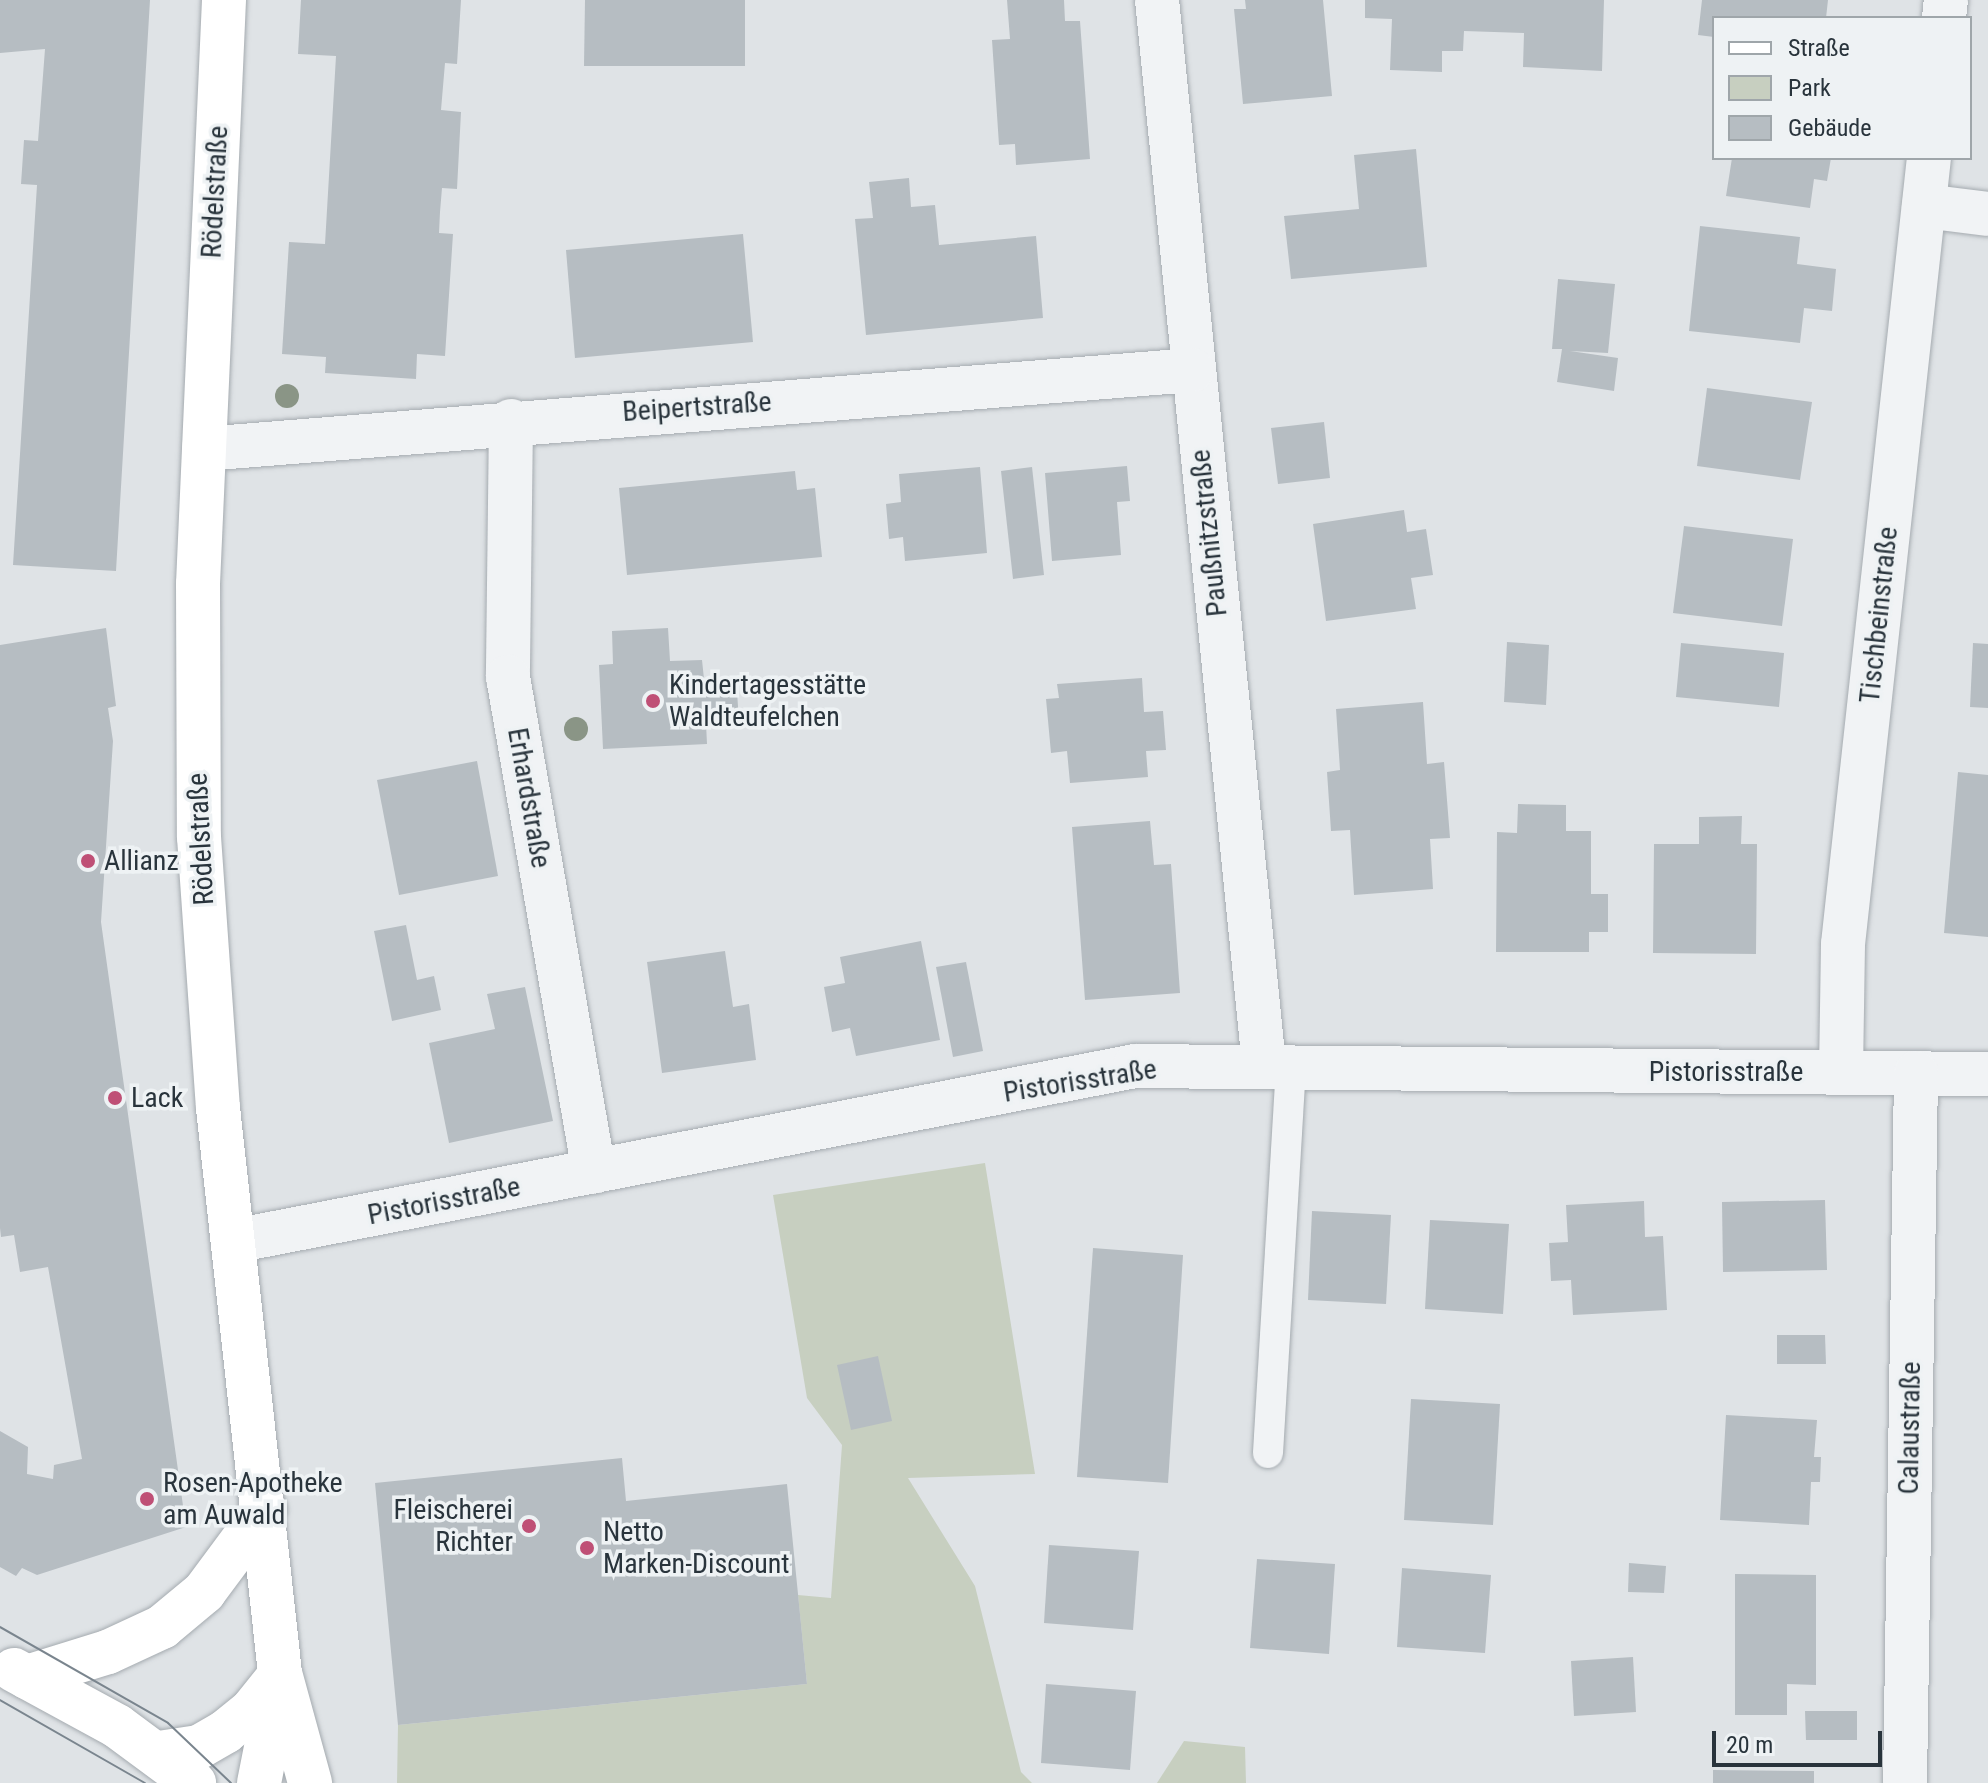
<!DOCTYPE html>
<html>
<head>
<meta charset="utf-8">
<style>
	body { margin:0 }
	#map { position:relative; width:1988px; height:1783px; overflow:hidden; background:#dfe3e6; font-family:"Roboto Condensed",sans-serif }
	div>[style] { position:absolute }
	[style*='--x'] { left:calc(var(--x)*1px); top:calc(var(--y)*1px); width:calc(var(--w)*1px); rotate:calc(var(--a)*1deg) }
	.green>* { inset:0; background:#c7cfc0 }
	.building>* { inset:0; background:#b6bdc2 }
	.roads { filter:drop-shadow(0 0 2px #a5abb0) drop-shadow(0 0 2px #a5abb0) }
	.lane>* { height:30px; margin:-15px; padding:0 15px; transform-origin:15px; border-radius:15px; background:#f1f3f5 }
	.street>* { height:44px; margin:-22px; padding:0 22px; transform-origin:22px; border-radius:22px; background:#f1f3f5 }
	.secondary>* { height:44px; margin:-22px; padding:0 22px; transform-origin:22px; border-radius:22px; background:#fff }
	.primary>* { height:44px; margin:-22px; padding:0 22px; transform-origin:22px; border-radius:22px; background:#fff }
	.tram>* { height:2px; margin:-1px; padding:0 1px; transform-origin:1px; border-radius:1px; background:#7a858e }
	.trees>* { width:24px; height:24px; margin:-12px; border-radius:50%; background:#8a9586 }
	.dots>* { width:22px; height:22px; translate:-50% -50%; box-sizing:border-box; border:4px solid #eef2f4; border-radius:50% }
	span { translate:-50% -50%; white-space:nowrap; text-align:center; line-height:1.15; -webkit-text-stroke:7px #eef2f4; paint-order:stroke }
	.street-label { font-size:28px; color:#29343c }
	.poi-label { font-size:28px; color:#29343c }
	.left { translate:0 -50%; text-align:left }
	.right { translate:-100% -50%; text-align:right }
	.legend { position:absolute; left:1712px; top:16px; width:260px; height:144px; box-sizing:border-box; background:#eef2f4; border:2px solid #9fa6aa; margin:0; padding:10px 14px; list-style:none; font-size:24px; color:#29343c }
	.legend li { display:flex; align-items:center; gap:16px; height:40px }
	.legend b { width:40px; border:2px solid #9fa6aa }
	.scale { position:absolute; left:1712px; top:1731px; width:170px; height:36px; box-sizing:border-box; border:4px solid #29343c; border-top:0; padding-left:10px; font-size:24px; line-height:28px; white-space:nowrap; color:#29343c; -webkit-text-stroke:6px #eef2f4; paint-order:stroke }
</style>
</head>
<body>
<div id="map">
	<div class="green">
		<div style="clip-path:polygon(985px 1163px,1035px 1474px,908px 1478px,975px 1586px,1021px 1772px,1032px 1783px,397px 1783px,398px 1725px,807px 1684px,798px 1595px,831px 1598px,842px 1445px,807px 1398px,773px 1195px)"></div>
		<div style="clip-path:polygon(1184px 1741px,1245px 1747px,1246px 1783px,1157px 1783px)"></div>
	</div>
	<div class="building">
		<div style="clip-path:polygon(0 0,150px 0,116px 571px,13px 565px,37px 185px,21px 184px,24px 140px,38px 141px,45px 49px,0 53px)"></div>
		<div style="clip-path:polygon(301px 0,461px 0,457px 64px,445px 63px,441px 110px,461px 112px,457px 189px,442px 188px,440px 212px,439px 233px,453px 234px,445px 356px,417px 354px,416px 379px,325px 373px,326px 357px,282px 354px,289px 242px,325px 244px,336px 56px,298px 54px)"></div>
		<div style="clip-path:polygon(585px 0,745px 0,745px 66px,584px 66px)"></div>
		<div style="clip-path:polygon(1007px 0,1064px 0,1065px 21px,1080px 21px,1090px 159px,1016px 165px,1015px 144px,999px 145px,992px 40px,1010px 39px)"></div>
		<div style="clip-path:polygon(1245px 0,1323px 0,1332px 96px,1243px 104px,1234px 9px,1246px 9px)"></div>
		<div style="clip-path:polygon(1365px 0,1604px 0,1602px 71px,1523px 67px,1524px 33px,1464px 31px,1463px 51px,1442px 51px,1442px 72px,1390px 70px,1392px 19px,1365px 18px)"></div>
		<div style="clip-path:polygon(1702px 0,1828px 0,1826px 18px,1714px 18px,1714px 37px,1698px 35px)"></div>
		<div style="clip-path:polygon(1416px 149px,1427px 267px,1291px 279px,1284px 216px,1359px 209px,1354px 155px)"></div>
		<div style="clip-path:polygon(1732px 158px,1831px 158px,1827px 181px,1814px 179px,1810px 208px,1726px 196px)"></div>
		<div style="clip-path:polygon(909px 178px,911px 207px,935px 205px,939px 245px,1036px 236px,1043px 318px,866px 335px,855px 219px,873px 218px,869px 182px)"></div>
		<div style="clip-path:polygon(1700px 226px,1800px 237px,1797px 264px,1836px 269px,1832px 311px,1804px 308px,1800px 343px,1689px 331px)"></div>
		<div style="clip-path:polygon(743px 234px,753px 342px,575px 358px,566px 250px)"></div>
		<div style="clip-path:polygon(1558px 279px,1615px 284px,1608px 353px,1570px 351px,1618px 358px,1614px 391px,1557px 382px,1562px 349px,1552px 349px)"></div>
		<div style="clip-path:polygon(1707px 388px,1812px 402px,1800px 480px,1697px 466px)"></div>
		<div style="clip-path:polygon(1324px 422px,1330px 478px,1278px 484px,1271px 428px)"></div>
		<div style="clip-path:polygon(1127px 466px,1130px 501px,1117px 502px,1121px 555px,1052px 561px,1045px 473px)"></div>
		<div style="clip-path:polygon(980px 467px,987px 553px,905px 561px,903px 537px,889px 539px,886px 504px,901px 502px,899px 474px)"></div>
		<div style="clip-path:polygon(1032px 467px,1044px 575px,1013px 579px,1001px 471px)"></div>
		<div style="clip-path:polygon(795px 471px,797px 490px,815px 488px,822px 557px,627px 575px,619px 488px)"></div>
		<div style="clip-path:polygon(1404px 510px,1407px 532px,1426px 529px,1433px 575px,1411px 578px,1416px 609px,1326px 621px,1313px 524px)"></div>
		<div style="clip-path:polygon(1684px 526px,1793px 539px,1782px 626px,1673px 613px)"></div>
		<div style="clip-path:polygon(106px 628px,116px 706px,108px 708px,113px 741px,101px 922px,186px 1527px,37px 1575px,22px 1568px,16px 1576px,0 1567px,0 1431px,28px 1447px,27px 1474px,53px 1479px,54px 1465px,82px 1459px,48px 1267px,20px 1272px,14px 1235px,1px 1237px,0 1228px,0 645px)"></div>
		<div style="clip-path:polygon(668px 628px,670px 661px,702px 660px,704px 679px,736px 677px,739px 721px,706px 723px,707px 744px,603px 749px,599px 665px,613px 664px,612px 631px)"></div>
		<div style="clip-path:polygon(1507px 642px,1549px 645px,1546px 705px,1504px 702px)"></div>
		<div style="clip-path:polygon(1681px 643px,1784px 653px,1779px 707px,1676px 697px)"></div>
		<div style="clip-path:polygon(1973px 643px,1988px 644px,1988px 708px,1970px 707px)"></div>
		<div style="clip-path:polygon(1142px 678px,1144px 712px,1163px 711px,1166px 750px,1146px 751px,1148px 777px,1070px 783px,1067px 751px,1051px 753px,1046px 699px,1059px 698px,1057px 684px)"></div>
		<div style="clip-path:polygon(1423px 702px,1427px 764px,1444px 762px,1450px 838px,1430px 839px,1433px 889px,1354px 895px,1350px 830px,1331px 831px,1327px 772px,1340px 770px,1336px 709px)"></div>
		<div style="clip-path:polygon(477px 761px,498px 876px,399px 895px,377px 780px)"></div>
		<div style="clip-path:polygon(1958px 772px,1988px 775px,1988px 937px,1944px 933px)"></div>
		<div style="clip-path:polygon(1518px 804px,1566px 805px,1566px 831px,1591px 831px,1591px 894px,1608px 894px,1608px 932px,1589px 932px,1589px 952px,1496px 952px,1497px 832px,1517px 833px)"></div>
		<div style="clip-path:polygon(1742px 816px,1741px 844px,1757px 844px,1756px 954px,1653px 953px,1654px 844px,1699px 844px,1699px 817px)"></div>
		<div style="clip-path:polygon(1150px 821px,1154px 865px,1171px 864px,1180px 993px,1085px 1000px,1072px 827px)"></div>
		<div style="clip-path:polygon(406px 925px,417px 980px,434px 976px,441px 1010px,392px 1021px,374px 931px)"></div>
		<div style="clip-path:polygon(921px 941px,940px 1040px,856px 1056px,850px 1028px,832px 1032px,824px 987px,845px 983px,840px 957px)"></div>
		<div style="clip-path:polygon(725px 951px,733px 1007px,749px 1004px,756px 1060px,662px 1073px,647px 962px)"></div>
		<div style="clip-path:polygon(966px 962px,983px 1051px,953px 1057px,936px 967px)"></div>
		<div style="clip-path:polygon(525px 987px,553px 1121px,449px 1143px,429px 1043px,495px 1029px,487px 994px)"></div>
		<div style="clip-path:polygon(1825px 1200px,1827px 1270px,1723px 1272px,1722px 1202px)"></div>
		<div style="clip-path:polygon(1644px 1201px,1645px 1237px,1663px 1236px,1667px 1310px,1573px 1315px,1571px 1280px,1551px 1281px,1549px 1243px,1568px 1242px,1566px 1205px)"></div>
		<div style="clip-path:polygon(1312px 1211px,1391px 1215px,1386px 1304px,1308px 1300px)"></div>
		<div style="clip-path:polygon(1430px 1220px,1509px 1224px,1503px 1314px,1425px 1309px)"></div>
		<div style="clip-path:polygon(1093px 1248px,1183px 1255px,1168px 1483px,1077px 1477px)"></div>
		<div style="clip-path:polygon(1777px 1335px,1825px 1335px,1826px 1364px,1777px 1364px)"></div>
		<div style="clip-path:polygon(878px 1356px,892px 1421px,851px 1430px,837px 1365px)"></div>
		<div style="clip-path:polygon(1411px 1399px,1500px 1404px,1493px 1525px,1404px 1520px)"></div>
		<div style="clip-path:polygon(1726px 1415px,1817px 1420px,1814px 1457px,1821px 1457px,1820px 1482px,1811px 1482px,1809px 1525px,1720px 1520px)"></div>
		<div style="clip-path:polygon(622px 1458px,626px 1501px,787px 1484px,807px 1684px,398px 1725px,375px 1483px)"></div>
		<div style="clip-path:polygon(1049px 1545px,1139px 1551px,1133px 1630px,1044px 1623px)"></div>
		<div style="clip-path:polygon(1257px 1559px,1335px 1564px,1329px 1654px,1250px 1648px)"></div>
		<div style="clip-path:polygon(1629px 1563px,1666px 1566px,1664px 1593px,1628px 1592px)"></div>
		<div style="clip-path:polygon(1402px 1568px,1491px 1575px,1485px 1653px,1397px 1647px)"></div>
		<div style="clip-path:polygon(1735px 1574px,1816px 1575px,1816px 1685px,1787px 1684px,1787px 1715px,1735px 1715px)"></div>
		<div style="clip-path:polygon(1633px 1657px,1636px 1712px,1574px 1716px,1571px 1661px)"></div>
		<div style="clip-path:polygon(1046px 1684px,1136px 1691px,1130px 1770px,1041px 1763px)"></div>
		<div style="clip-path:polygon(1805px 1711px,1857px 1711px,1857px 1740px,1806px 1740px)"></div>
		<div style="clip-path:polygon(1713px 1770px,1814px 1771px,1814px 1783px,1713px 1783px)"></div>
	</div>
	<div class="roads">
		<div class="lane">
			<div style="--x:1268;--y:1453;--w:384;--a:-86.6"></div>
		</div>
		<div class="street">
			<div style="--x:1157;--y:0;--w:1070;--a:84.26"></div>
			<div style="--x:1944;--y:18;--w:18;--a:-84"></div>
			<div style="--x:1924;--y:206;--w:64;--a:7.1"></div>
			<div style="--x:511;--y:421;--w:256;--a:90.7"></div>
			<div style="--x:508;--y:677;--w:502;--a:80.14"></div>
			<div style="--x:204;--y:449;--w:991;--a:-4.57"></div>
			<div style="--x:1841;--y:1072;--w:128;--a:-89.1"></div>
			<div style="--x:1843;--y:944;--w:791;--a:-83.76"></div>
			<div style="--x:234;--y:1241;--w:918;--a:-10.99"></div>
			<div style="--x:1135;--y:1066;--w:853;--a:0.54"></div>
			<div style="--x:1905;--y:1783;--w:710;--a:-89.11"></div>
		</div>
		<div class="secondary">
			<div style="--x:14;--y:1670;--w:117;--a:28.5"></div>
			<div style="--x:117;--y:1726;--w:96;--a:36.5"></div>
			<div style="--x:27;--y:1677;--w:85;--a:-17.2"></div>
			<div style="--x:108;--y:1652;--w:60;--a:-24.8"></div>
			<div style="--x:162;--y:1627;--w:55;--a:-39.8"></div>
			<div style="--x:204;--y:1592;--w:102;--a:-53.4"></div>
			<div style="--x:159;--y:1753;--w:40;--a:-8.5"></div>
			<div style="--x:199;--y:1747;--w:30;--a:-30"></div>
			<div style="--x:225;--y:1732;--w:35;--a:-39"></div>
			<div style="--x:252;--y:1710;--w:45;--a:-51.3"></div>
		</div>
		<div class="primary">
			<div style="--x:224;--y:0;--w:585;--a:92.55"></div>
			<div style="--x:198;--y:584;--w:253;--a:89.8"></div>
			<div style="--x:199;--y:837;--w:272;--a:86"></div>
			<div style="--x:218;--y:1108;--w:568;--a:83.74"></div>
			<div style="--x:280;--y:1673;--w:114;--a:74.7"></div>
			<div style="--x:259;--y:1783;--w:103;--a:-78.8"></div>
		</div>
	</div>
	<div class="tram">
		<div style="--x:0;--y:1627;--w:193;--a:29.7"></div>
		<div style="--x:168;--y:1723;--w:87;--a:43.6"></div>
		<div style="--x:0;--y:1700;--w:167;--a:29.8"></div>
	</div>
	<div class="trees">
		<div style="left:287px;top:396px"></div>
		<div style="left:576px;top:729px"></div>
	</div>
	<div class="dots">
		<div style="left:653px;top:701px;background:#bf5076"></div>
		<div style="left:88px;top:861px;background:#bf5076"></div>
		<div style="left:115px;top:1098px;background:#bf5076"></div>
		<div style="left:147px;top:1499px;background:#bf5076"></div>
		<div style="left:529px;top:1526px;background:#bf5076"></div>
		<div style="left:587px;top:1548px;background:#bf5076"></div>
	</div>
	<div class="street-label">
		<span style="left:215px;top:192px;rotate:-87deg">Rödelstraße</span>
		<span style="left:697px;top:407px;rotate:-4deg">Beipertstraße</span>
		<span style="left:1209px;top:533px;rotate:-96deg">Paußnitzstraße</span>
		<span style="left:1879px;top:615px;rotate:-84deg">Tischbeinstraße</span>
		<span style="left:529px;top:798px;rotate:80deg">Erhardstraße</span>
		<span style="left:201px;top:839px;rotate:-93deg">Rödelstraße</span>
		<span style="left:1726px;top:1072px">Pistorisstraße</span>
		<span style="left:1080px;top:1081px;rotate:-9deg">Pistorisstraße</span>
		<span style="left:444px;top:1201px;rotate:-11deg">Pistorisstraße</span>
		<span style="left:1910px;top:1428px;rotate:-89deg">Calaustraße</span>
	</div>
	<div class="poi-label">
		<span class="left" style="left:669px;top:701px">Kindertagesstätte<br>Waldteufelchen</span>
		<span class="left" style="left:104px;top:861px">Allianz</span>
		<span class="left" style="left:131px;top:1098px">Lack</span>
		<span class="left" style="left:163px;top:1499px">Rosen-Apotheke<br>am Auwald</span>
		<span class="right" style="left:513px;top:1526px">Fleischerei<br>Richter</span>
		<span class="left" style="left:603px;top:1548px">Netto<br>Marken-Discount</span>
	</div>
	<ul class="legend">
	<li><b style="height:10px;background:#fff"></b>Straße</li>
	<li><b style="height:22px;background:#c7cfc0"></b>Park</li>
	<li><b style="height:22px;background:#b6bdc2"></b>Gebäude</li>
	</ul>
	<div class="scale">20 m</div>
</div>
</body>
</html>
